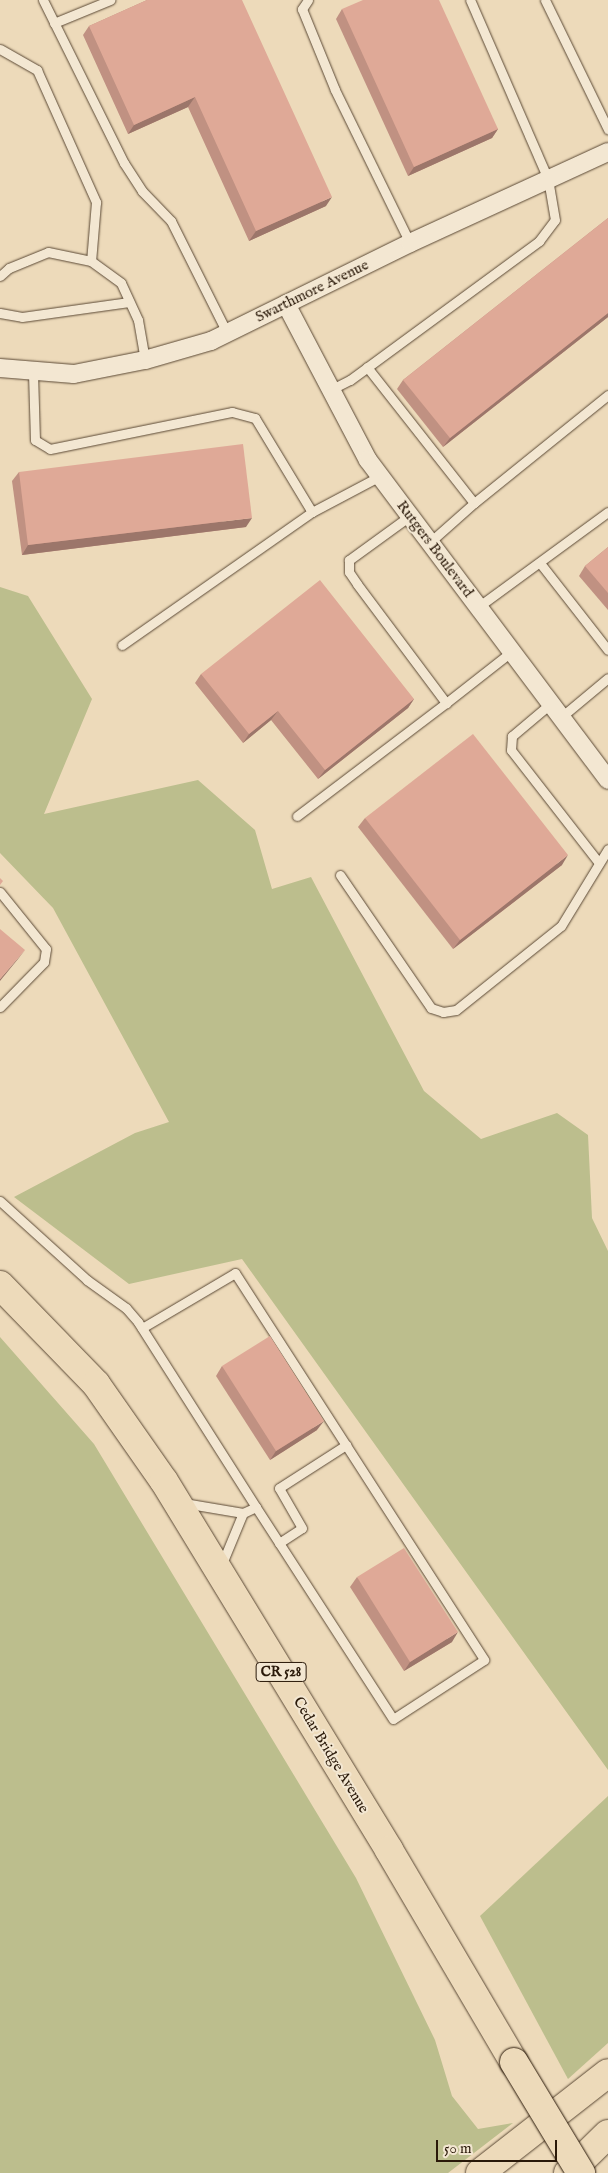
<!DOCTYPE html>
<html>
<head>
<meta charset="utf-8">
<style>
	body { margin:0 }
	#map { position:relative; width:608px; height:2173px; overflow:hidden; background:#eddaba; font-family:"IM FELL English",serif }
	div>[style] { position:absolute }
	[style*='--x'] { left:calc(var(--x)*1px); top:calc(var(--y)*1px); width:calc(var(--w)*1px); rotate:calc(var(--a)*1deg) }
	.green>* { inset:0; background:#bcbe8d }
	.roads { filter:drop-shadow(0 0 1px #5b4935) drop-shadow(0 0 1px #5b4935) }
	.lane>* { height:9px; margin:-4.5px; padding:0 4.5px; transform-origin:4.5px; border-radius:4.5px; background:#f3e7d2 }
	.street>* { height:18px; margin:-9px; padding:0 9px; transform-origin:9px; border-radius:9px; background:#f3e7d2 }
	.primary>* { height:28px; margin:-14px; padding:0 14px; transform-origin:14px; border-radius:14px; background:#eddaba }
	.highway>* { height:28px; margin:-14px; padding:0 14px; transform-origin:14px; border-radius:14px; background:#eddaba }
	.bridges { filter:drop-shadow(0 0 1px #2a1909) drop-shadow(0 0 1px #2a1909) }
	.primary-bridge>* { height:28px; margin:-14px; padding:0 14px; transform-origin:14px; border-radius:14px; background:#eddaba }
	.wall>* { inset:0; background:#c09182 }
	.shaded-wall>* { inset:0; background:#9c766a }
	.building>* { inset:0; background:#dfa997 }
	span { translate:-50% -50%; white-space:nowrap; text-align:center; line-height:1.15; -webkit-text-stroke:4px #f3e7d2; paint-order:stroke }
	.shield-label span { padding:1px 4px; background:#f3e7d2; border:1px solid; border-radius:4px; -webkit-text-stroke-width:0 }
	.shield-label { font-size:14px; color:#2a1909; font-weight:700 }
	.street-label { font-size:15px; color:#2a1909 }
	.scale { position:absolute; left:436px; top:2140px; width:121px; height:22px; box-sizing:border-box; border:2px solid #2a1909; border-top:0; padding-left:6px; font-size:15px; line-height:18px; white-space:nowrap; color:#2a1909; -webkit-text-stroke:4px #f3e7d2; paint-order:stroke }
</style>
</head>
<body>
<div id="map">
	<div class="green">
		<div style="clip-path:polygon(0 587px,28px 596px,92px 699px,44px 814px,198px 780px,255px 830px,272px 889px,311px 877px,424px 1091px,481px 1139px,557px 1113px,588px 1135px,592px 1218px,608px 1251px,608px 1770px,242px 1259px,129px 1284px,14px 1197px,135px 1133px,169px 1122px,53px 908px,0 853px)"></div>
		<div style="clip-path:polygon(0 1337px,94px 1444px,356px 1878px,435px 2040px,452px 2096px,478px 2129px,513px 2123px,448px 2173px,0 2173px)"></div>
		<div style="clip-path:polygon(608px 1796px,608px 2043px,568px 2079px,480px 1916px)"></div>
	</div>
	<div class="roads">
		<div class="lane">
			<div style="--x:43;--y:0;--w:182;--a:63.6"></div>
			<div style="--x:124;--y:163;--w:33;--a:57"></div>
			<div style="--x:142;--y:191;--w:42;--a:46"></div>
			<div style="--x:171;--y:221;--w:125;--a:63.4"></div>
			<div style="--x:308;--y:0;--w:11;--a:124"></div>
			<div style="--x:302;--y:9;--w:87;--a:67.8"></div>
			<div style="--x:335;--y:90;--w:170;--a:63.9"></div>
			<div style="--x:545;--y:0;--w:144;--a:64"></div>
			<div style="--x:54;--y:23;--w:61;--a:-22.3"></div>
			<div style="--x:0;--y:49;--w:43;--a:29.6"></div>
			<div style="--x:37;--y:70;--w:145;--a:65.9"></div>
			<div style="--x:96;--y:202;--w:59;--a:94.8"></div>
			<div style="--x:0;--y:276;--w:12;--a:-42"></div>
			<div style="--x:9;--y:268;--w:42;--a:-22.3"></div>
			<div style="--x:48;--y:252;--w:44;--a:11.8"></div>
			<div style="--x:91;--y:261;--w:37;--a:36"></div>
			<div style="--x:121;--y:283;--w:41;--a:65.3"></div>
			<div style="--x:138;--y:320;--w:41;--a:80.1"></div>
			<div style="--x:0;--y:313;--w:22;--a:10"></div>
			<div style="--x:22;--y:317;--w:108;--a:-8"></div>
			<div style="--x:367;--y:367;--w:173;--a:51.8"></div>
			<div style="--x:474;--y:503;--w:57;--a:138.5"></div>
			<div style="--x:33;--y:373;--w:67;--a:88.3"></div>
			<div style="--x:35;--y:440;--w:17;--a:31"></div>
			<div style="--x:50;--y:449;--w:186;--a:-11.5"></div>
			<div style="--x:232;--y:412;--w:24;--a:15"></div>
			<div style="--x:255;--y:418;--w:110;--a:58.8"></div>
			<div style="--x:312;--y:512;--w:232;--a:145"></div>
			<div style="--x:330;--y:390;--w:22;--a:-27"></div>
			<div style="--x:350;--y:380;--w:235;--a:-36.3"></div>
			<div style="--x:539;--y:241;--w:26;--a:-53"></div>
			<div style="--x:555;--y:220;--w:42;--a:-99.7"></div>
			<div style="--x:548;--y:179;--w:195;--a:-113.5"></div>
			<div style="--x:474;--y:503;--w:172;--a:-38.9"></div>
			<div style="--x:312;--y:512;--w:77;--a:-27.9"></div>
			<div style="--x:411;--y:515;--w:77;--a:144"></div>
			<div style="--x:349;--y:560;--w:12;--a:90"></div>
			<div style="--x:349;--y:572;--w:14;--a:56"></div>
			<div style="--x:357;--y:584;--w:149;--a:53.2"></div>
			<div style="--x:446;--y:703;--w:83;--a:-38.1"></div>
			<div style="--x:540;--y:563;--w:110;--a:52"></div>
			<div style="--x:478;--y:607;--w:161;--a:-36.2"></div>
			<div style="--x:550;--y:704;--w:50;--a:139.9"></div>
			<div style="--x:512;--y:736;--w:14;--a:94"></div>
			<div style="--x:511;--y:750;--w:143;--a:52.1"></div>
			<div style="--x:560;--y:718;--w:62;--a:-39.8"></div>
			<div style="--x:297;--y:816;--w:187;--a:-37.2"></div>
			<div style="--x:340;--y:875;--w:161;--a:55.6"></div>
			<div style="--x:431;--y:1008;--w:13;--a:18"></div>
			<div style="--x:443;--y:1012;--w:13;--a:-9"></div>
			<div style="--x:456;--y:1010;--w:134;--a:-38.7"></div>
			<div style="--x:561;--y:926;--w:90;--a:-58.6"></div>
			<div style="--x:0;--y:892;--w:73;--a:51.1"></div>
			<div style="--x:46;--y:949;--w:13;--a:99"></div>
			<div style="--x:44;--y:962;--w:63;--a:134.4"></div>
			<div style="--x:0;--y:1201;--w:118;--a:42.2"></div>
			<div style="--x:87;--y:1280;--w:48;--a:35.7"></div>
			<div style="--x:126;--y:1308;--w:18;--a:49"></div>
			<div style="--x:138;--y:1322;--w:219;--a:57.5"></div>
			<div style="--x:256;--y:1507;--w:14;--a:155"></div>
			<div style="--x:243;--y:1513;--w:60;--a:-170.4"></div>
			<div style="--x:142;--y:1328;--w:108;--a:-30.6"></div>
			<div style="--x:235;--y:1273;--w:460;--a:57.2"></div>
			<div style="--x:484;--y:1660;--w:108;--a:147"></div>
			<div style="--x:393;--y:1719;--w:252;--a:-122.9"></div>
			<div style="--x:279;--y:1543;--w:27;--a:-33"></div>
			<div style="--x:302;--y:1528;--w:46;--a:-119.9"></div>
			<div style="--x:279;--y:1488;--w:80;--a:-32.7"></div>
			<div style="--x:221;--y:1566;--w:57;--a:-67.5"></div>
		</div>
		<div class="street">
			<div style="--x:286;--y:304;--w:176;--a:62.3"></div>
			<div style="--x:368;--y:460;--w:400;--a:53.1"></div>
			<div style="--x:0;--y:368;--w:74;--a:4.6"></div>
			<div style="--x:74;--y:374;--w:72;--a:-11.2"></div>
			<div style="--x:145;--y:360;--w:69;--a:-16.1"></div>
			<div style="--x:211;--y:341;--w:222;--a:-26.2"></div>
			<div style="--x:410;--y:243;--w:218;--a:-24.7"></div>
		</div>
		<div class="primary">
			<div style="--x:0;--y:1285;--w:138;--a:45.9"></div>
			<div style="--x:96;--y:1384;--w:118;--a:55"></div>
			<div style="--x:164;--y:1481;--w:432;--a:58.6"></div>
			<div style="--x:389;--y:1850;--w:246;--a:59.5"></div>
		</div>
		<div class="highway">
			<div style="--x:480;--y:2173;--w:162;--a:-38"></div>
			<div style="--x:568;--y:2173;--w:56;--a:-44.3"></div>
		</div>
	</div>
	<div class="bridges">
		<div class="primary-bridge">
			<div style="--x:514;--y:2062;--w:130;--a:58.9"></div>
		</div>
	</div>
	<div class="wall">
		<div style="clip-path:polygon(147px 0,326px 206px,249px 241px,188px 107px,128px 134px,83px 35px,89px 26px)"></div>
		<div style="clip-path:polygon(342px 9px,498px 129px,492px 138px,408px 176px,336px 19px)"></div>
		<div style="clip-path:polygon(608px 218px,608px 317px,443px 447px,397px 389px,403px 380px)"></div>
		<div style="clip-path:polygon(19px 472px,246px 527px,22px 555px,12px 481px)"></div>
		<div style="clip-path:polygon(608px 547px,608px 610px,579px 576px,585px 566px)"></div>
		<div style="clip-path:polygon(201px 674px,414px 699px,408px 708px,318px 779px,271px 720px,243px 743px,195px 683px)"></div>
		<div style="clip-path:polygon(365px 818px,562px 865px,453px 949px,358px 827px)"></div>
		<div style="clip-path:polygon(222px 1366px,317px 1430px,270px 1460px,216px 1376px)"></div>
		<div style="clip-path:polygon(357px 1577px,452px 1642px,404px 1671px,350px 1587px)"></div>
	</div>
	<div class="shaded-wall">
		<div style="clip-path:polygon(195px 97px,188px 107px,128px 134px,134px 125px)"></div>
		<div style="clip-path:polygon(498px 129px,492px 138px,408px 176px,414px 167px)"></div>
		<div style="clip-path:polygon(332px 197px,326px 206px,249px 241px,256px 231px)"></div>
		<div style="clip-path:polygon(608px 313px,608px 317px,443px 447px,450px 438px)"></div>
		<div style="clip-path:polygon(252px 518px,246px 527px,22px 555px,28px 545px)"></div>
		<div style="clip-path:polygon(414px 699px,408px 708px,318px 779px,325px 770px)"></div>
		<div style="clip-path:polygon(278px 711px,271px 720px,243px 743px,249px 734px)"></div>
		<div style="clip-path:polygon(568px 855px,562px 865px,453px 949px,460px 940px)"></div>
		<div style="clip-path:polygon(25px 950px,18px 959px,0 981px,0 979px)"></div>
		<div style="clip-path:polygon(324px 1421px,317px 1430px,270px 1460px,276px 1451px)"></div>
		<div style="clip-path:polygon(458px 1632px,452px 1642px,404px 1671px,410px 1662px)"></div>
	</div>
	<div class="building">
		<div style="clip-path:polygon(147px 0,242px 0,332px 197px,256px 231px,195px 97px,134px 125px,89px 26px)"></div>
		<div style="clip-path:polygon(363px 0,439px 0,498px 129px,414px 167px,342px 9px)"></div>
		<div style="clip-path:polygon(608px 218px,608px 313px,450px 438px,403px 380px)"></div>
		<div style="clip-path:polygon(243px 444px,252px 518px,28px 545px,19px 472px)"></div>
		<div style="clip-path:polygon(608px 547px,608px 593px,585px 566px)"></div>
		<div style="clip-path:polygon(320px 580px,414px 699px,325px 770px,278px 711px,249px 734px,201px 674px)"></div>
		<div style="clip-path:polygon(473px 734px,568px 855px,460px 940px,365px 818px)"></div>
		<div style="clip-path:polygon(0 878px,3px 881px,0 885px)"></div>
		<div style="clip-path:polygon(0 929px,25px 950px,0 979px)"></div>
		<div style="clip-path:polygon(270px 1336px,324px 1421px,276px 1451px,222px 1366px)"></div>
		<div style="clip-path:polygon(404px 1548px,458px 1632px,410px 1662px,357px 1577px)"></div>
	</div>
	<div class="shield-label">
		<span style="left:281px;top:1672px">CR 528</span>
	</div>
	<div class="street-label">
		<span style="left:312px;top:291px;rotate:-26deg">Swarthmore Avenue</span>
		<span style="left:435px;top:549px;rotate:53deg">Rutgers Boulevard</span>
		<span style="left:331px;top:1755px;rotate:59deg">Cedar Bridge Avenue</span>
	</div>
	<div class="scale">50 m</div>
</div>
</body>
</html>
